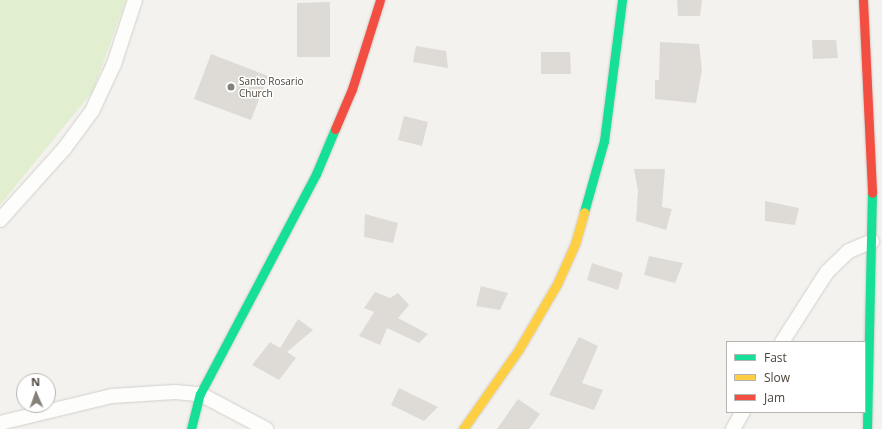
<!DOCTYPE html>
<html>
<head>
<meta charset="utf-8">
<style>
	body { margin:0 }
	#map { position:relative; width:882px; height:429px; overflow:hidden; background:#f4f2ee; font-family:"Open Sans",sans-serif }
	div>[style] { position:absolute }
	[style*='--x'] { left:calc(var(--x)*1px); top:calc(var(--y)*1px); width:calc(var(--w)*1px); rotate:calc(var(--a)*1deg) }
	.green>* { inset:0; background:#e1eecf }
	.building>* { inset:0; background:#dedbd6 }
	.roads { filter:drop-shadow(0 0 1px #d2d0cb) drop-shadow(0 0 1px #d2d0cb) }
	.street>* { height:14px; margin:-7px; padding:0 7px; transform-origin:7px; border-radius:7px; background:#fdfdfc }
	.fast>* { height:9px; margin:-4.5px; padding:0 4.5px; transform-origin:4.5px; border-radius:4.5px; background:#16e098 }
	.slow>* { height:9px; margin:-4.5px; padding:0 4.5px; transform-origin:4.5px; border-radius:4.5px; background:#ffcf43 }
	.jam>* { height:9px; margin:-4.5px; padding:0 4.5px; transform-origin:4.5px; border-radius:4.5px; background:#f24e42 }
	.dots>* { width:11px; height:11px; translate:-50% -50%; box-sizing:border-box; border:2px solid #fff; border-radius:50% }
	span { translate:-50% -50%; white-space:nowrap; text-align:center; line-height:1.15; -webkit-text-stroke:3px #fff; paint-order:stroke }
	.poi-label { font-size:10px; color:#4b4439 }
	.left { translate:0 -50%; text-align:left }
	.legend { position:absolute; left:726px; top:341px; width:140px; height:72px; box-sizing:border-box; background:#fff; border:1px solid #b7b4b0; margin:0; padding:5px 7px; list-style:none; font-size:12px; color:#4b4439 }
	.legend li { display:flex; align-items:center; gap:8px; height:20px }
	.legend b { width:20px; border:1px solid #b7b4b0 }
	.north { position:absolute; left:16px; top:373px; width:40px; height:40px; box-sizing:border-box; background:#fff; border:1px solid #b7b4b0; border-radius:50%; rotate:358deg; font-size:11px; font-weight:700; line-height:16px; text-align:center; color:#4b4439 }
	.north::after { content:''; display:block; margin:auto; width:14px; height:18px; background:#868178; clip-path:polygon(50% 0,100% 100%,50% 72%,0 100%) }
</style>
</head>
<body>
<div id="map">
	<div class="green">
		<div style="clip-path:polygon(0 0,126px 0,93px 91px,0 205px)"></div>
	</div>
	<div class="building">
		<div style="clip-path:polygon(677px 0,702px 0,700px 16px,678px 16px)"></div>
		<div style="clip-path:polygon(330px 2px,330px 57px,297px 57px,297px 3px)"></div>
		<div style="clip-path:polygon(812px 40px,836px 40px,838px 58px,813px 59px)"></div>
		<div style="clip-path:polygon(660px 42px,699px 44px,702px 70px,696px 103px,655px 99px,655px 80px,659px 80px)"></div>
		<div style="clip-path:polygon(416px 46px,446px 51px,448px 68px,413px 62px)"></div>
		<div style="clip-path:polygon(541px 52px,570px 52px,571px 74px,541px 74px)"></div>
		<div style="clip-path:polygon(211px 54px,268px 76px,251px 120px,194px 99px)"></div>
		<div style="clip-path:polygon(404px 116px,428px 122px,422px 146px,398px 140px)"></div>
		<div style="clip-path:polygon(634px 169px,665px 169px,662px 207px,672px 209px,666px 230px,636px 221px,638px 191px)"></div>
		<div style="clip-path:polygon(765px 201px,799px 208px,795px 225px,765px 221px)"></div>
		<div style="clip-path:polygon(365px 214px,398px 223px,393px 243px,364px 237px)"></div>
		<div style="clip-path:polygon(649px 256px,683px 263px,675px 283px,644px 275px)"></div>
		<div style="clip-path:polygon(592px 263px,623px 273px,618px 290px,587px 280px)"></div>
		<div style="clip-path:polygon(481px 286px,508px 293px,500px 310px,476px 306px)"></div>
		<div style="clip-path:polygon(375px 292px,390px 298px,398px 293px,409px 305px,398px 318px,428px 334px,419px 343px,387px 328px,380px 345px,359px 336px,374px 312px,364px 308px)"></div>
		<div style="clip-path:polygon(298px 319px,313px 330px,287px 352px,296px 358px,279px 380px,252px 365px,270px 342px,280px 348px)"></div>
		<div style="clip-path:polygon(579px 337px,598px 346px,582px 383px,603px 390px,594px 410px,549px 395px)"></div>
		<div style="clip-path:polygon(399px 388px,438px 407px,424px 421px,391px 405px)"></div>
		<div style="clip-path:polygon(518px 399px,540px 414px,529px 429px,497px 429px)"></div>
	</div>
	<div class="roads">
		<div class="street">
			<div style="--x:0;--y:220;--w:96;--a:-48"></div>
			<div style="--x:64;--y:149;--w:47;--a:-53.6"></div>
			<div style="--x:92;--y:111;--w:52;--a:-64.9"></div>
			<div style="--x:114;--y:64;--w:67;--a:-71.8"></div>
			<div style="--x:782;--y:342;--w:83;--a:-57.3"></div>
			<div style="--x:827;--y:272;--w:30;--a:-44"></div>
			<div style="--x:849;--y:251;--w:25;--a:-23"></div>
			<div style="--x:0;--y:423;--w:115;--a:-13.6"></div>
			<div style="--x:112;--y:396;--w:63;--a:-3.6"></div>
			<div style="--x:175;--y:392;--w:25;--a:5"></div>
			<div style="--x:200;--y:394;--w:75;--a:27.9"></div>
			<div style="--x:733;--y:429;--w:20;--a:-60"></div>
		</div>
		<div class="fast">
			<div style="--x:584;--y:212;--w:74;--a:-74.3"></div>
			<div style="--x:604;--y:141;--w:142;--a:-82.7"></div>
			<div style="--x:191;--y:429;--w:36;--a:-76"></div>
			<div style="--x:200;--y:394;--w:249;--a:-62.2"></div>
			<div style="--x:316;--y:174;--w:49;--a:-67.1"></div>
			<div style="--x:867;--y:429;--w:236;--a:-88.8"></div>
		</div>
		<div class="slow">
			<div style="--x:463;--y:429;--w:98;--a:-55"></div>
			<div style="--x:519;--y:349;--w:75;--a:-59.7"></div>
			<div style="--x:557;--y:284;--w:44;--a:-65.8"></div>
			<div style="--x:575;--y:244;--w:33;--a:-74"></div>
		</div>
		<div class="jam">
			<div style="--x:863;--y:0;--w:193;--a:87.3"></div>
			<div style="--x:335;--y:129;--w:43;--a:-67"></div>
			<div style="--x:352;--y:89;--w:93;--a:-72.5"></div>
		</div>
	</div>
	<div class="dots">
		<div style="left:231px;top:87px;background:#868178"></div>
	</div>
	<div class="poi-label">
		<span class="left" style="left:239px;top:87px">Santo Rosario<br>Church</span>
	</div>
	<ul class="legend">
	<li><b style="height:5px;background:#16e098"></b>Fast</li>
	<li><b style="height:5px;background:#ffcf43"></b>Slow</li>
	<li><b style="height:5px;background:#f24e42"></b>Jam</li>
	</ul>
	<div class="north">N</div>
</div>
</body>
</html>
